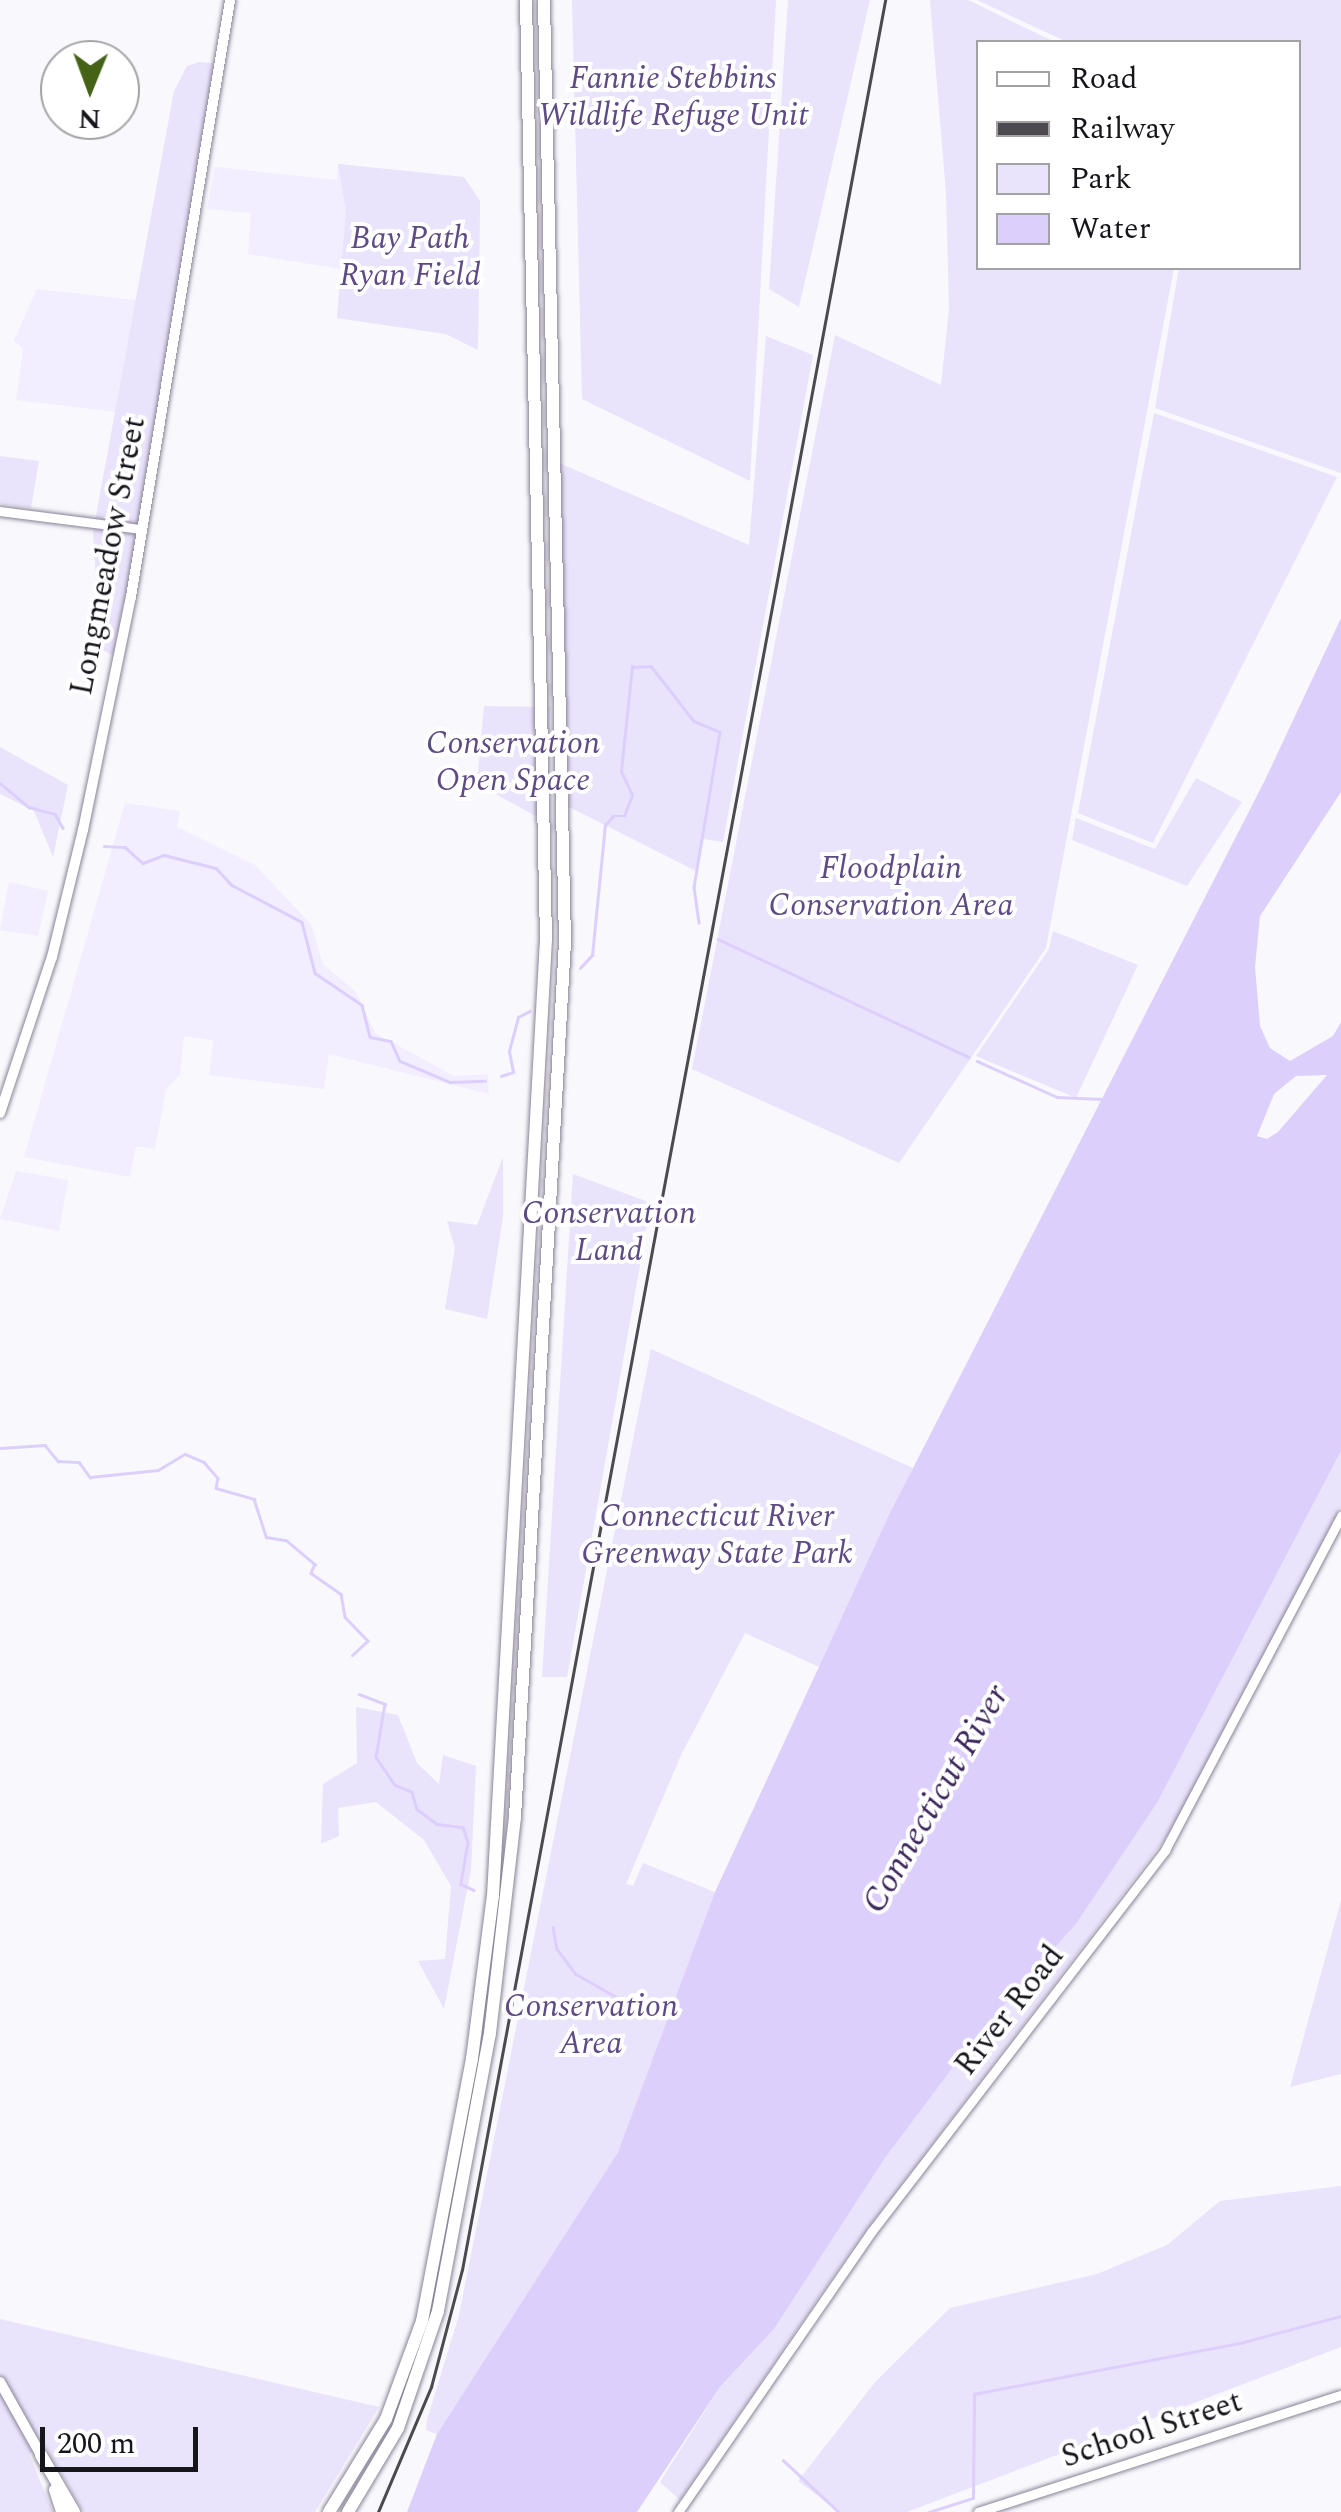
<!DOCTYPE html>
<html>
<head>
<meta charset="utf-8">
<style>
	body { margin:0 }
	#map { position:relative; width:1341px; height:2512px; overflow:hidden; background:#f9f8fc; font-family:Spectral,serif }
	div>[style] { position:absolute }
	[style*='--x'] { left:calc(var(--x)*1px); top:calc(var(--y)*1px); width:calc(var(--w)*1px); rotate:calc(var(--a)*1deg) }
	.built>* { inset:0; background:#f2edff }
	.green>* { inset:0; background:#eae3fc }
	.water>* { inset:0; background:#ddcffc }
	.stream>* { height:2.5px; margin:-1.25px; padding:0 1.25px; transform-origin:1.25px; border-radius:1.25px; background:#ddcffc }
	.roads { filter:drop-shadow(0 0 2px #898397) drop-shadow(0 0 2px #898397) }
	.secondary>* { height:9px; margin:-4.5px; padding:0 4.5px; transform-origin:4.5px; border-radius:4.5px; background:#fff }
	.primary>* { height:10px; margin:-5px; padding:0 5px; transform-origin:5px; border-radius:5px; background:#fff }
	.highway>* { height:12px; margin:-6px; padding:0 6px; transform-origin:6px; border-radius:6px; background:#fff }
	.rail>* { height:2.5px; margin:-1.25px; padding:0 1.25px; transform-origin:1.25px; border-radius:1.25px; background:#4c4a50 }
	span { translate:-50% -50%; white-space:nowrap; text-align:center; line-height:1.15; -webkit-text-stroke:8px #fff; paint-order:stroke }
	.park-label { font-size:32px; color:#5e4a84; font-style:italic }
	.street-label { font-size:32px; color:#17151c }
	.water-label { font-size:35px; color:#3c275d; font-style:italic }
	.legend { position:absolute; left:976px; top:40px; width:325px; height:230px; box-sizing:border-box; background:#fff; border:2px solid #a2a1a4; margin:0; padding:12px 18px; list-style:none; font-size:30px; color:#17151c }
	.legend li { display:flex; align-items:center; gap:20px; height:50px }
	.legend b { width:50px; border:2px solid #a2a1a4 }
	.north { position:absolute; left:40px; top:40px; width:100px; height:100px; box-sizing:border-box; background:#fff; border:2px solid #a2a1a4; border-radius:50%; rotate:181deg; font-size:28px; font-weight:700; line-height:40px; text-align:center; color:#17151c }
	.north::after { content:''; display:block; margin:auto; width:35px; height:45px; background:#456317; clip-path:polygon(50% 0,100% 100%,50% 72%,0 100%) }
	.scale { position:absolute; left:40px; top:2427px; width:158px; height:45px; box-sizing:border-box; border:5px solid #17151c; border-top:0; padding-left:12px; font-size:30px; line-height:35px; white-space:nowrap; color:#17151c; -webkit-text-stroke:8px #fff; paint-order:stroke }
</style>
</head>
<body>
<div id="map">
	<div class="built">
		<div style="clip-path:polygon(338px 164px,464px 177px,480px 201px,478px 350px,446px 334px,337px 318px,341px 269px,248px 254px,251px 213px,207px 209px,215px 167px,337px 180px)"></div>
		<div style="clip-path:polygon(37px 289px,136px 300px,116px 412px,16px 400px,23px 349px,14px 340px)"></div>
		<div style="clip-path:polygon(125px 803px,180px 811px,177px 827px,255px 865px,311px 924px,323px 964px,356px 992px,375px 1033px,454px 1076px,488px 1074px,489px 1094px,329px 1054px,324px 1089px,209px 1075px,213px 1040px,184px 1036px,180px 1075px,166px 1089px,155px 1149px,136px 1146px,130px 1177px,24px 1157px)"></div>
		<div style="clip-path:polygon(9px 882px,48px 891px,38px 936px,0 930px)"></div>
		<div style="clip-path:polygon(16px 1171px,68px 1180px,59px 1231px,0 1219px)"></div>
	</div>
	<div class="green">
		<div style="clip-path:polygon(572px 0,776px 0,750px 481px,582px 399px)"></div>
		<div style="clip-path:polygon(788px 0,870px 0,799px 307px,769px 289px)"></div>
		<div style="clip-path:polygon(930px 0,968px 0,1055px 42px,978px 42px,978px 268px,1174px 268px,1046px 948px,899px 1163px,692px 1069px,835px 335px,941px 385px,949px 309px,946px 193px)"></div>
		<div style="clip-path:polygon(977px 0,1341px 0,1341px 473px,1155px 408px,1179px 268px,1298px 268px,1298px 42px,1067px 42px)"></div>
		<div style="clip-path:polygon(199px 62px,220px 64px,116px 658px,100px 648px,93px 532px,174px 91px,187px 66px)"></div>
		<div style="clip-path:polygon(338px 164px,464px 177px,480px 201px,478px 350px,446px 334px,337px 318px,346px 211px)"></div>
		<div style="clip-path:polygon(766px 336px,813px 355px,723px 842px,703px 839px,696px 871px,557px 801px,552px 460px,749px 545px)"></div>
		<div style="clip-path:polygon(1154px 413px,1337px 477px,1153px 843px,1078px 813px)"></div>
		<div style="clip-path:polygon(0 456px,39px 461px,31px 508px,0 504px)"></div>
		<div style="clip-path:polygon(484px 706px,551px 707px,543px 820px,477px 784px)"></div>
		<div style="clip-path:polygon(0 747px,68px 785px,53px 857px,34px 811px,0 794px)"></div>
		<div style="clip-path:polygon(1196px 778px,1242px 802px,1187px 886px,1072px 840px,1076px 818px,1155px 849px)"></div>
		<div style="clip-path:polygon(1053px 931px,1138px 965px,1076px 1098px,976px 1056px,1049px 949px)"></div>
		<div style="clip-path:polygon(503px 1157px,503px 1217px,487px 1319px,445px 1309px,455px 1248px,447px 1221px,477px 1225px)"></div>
		<div style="clip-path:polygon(573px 1174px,651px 1203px,567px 1677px,542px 1677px)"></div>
		<div style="clip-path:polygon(651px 1349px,913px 1468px,819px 1667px,745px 1633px,682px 1753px,626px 1884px,633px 1886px,643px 1863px,715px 1892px,699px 1942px,618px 2152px,437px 2434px,426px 2430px,427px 2420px,459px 2315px)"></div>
		<div style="clip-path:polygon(1341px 1451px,1341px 1506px,1174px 1827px,855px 2245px,680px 2500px,660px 2482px,720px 2387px,774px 2329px,885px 2158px,978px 2034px,1076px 1924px,1157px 1803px)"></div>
		<div style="clip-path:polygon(356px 1707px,398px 1715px,417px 1763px,439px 1784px,443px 1755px,476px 1766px,471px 1870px,444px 2009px,418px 1961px,445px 1959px,451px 1886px,424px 1840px,376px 1802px,338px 1808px,339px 1836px,321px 1844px,323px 1784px,357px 1763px)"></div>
		<div style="clip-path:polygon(1341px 1900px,1341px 2074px,1290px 2087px)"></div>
		<div style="clip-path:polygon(1341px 2186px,1341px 2347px,907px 2512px,840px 2512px,798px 2481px,876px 2381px,950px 2308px,1097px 2274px,1167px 2245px,1220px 2201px)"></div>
		<div style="clip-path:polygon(0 2319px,379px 2407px,315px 2512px,83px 2512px,45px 2445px,29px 2454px,53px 2512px,0 2512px)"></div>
	</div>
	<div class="water">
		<div style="clip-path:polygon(evenodd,1341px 618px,1341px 792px,1260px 916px,1255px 967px,1260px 1026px,1270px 1048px,1290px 1061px,1333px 1036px,1341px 1022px,1341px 1451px,1157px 1803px,1076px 1924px,978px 2034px,885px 2158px,774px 2329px,720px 2387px,637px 2512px,407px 2512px,437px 2434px,618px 2152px,715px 1892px,889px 1515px,1265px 780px,1341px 618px,1327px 1075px,1278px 1132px,1267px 1139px,1257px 1136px,1274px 1094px,1296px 1076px,1327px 1075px)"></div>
	</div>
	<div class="stream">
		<div style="--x:0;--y:783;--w:38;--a:40"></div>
		<div style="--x:29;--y:807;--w:27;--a:15"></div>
		<div style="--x:55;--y:814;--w:16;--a:60"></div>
		<div style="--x:104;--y:846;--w:21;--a:3"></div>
		<div style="--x:125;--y:847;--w:24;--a:42"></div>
		<div style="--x:143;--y:863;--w:22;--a:-21"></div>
		<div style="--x:164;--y:855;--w:54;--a:14"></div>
		<div style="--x:216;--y:868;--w:23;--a:47"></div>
		<div style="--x:232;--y:885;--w:79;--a:27.9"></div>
		<div style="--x:302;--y:922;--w:53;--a:75.7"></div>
		<div style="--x:315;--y:973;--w:57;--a:34.2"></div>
		<div style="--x:362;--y:1005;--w:33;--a:76"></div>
		<div style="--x:370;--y:1037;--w:21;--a:11"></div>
		<div style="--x:391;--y:1041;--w:22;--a:66"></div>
		<div style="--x:400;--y:1061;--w:54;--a:22.8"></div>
		<div style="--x:450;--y:1082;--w:35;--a:-2"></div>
		<div style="--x:718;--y:939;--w:277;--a:25.2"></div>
		<div style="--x:580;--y:968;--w:18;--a:-47"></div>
		<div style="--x:592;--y:955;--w:131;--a:-84.3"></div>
		<div style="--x:605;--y:825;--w:12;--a:-48"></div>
		<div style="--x:613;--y:816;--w:11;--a:0"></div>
		<div style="--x:624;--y:816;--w:22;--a:-69"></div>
		<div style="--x:632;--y:795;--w:26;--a:-115"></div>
		<div style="--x:621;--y:771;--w:105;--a:-84"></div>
		<div style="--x:632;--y:667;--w:19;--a:-3"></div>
		<div style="--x:651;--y:666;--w:70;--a:52"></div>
		<div style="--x:694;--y:721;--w:28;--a:23"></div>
		<div style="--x:720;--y:732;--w:157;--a:99.5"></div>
		<div style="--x:694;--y:887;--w:36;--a:82"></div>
		<div style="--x:977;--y:1061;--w:88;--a:24.2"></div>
		<div style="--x:1057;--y:1097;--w:45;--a:2.5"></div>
		<div style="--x:501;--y:1076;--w:13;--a:-18"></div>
		<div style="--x:513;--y:1072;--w:21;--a:-101"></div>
		<div style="--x:509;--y:1051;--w:35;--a:-75"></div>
		<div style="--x:518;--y:1017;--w:13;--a:-27"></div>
		<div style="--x:0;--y:1448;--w:45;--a:-3.8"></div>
		<div style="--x:45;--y:1445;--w:21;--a:51"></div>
		<div style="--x:58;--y:1461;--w:21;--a:3"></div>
		<div style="--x:79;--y:1462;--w:19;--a:54"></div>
		<div style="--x:90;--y:1477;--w:68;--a:-5.9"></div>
		<div style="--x:158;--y:1470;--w:31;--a:-31"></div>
		<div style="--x:185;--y:1454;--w:21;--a:23"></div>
		<div style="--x:204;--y:1462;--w:21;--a:49"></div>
		<div style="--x:218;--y:1478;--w:10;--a:101"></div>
		<div style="--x:216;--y:1488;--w:40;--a:16"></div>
		<div style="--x:254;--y:1499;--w:40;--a:72"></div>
		<div style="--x:266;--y:1537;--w:20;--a:9"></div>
		<div style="--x:286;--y:1540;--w:38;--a:40"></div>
		<div style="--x:315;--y:1564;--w:10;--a:114"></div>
		<div style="--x:311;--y:1573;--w:37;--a:35"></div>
		<div style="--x:341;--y:1594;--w:23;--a:80"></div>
		<div style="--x:345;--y:1617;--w:33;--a:46"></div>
		<div style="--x:368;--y:1641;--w:21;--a:137"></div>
		<div style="--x:359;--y:1694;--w:28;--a:21"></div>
		<div style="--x:385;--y:1704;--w:54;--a:99.6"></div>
		<div style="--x:376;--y:1757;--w:34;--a:56"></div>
		<div style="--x:395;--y:1785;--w:18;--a:22"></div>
		<div style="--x:412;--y:1792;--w:18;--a:74"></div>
		<div style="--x:417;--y:1809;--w:25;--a:37"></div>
		<div style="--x:437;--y:1824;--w:26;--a:7"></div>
		<div style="--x:463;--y:1827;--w:16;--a:72"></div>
		<div style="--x:468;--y:1842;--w:43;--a:99.5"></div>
		<div style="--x:461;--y:1884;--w:14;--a:25"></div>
		<div style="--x:553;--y:1927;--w:22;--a:80"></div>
		<div style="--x:557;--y:1949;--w:31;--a:53"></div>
		<div style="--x:576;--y:1974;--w:77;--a:29.6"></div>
		<div style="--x:643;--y:2012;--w:36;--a:-13"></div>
		<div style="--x:783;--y:2460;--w:76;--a:42.9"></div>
		<div style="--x:929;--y:2512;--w:46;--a:-17.7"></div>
		<div style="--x:973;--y:2498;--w:104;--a:-89.4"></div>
		<div style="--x:974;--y:2394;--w:271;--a:-10.9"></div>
		<div style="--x:1240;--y:2343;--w:105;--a:-15"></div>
	</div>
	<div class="roads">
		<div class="secondary">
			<div style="--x:0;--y:511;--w:142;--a:7.3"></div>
			<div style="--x:678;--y:2512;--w:341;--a:-55.4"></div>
			<div style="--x:872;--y:2231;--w:481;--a:-52.4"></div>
			<div style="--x:1165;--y:1850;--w:378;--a:-62.2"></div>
			<div style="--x:978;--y:2512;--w:381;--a:-17.9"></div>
		</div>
		<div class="primary">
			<div style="--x:0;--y:1113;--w:164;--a:-71.6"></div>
			<div style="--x:52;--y:957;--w:131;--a:-76.3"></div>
			<div style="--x:83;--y:830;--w:238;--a:-78.4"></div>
			<div style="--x:131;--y:597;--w:605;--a:-80.58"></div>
			<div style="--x:0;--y:2382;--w:84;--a:60.7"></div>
		</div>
		<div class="highway">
			<div style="--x:41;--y:2455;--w:66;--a:59.9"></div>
			<div style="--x:55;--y:2490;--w:23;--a:72"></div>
			<div style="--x:329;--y:2512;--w:109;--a:-58.5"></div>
			<div style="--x:386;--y:2419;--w:104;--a:-69.8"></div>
			<div style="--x:422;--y:2321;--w:267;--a:-79.2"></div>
			<div style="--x:472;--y:2059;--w:164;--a:-82.7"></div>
			<div style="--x:493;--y:1896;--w:957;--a:-86.83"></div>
			<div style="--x:546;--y:940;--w:940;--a:-91.22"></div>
			<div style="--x:348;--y:2512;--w:98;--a:-59.2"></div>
			<div style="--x:398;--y:2428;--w:124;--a:-71.1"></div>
			<div style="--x:438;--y:2311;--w:283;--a:-79.4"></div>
			<div style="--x:490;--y:2033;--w:217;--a:-83.4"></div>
			<div style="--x:515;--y:1817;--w:876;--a:-86.73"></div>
			<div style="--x:565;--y:942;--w:942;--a:-91.28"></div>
		</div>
	</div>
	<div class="rail">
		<div style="--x:378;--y:2512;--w:136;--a:-67"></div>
		<div style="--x:431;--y:2387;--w:121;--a:-75.2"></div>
		<div style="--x:462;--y:2270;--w:2309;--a:-79.44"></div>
	</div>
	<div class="park-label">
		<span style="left:673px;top:98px">Fannie Stebbins<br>Wildlife Refuge Unit</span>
		<span style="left:410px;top:258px">Bay Path<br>Ryan Field</span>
		<span style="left:513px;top:763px">Conservation<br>Open Space</span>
		<span style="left:891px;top:888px">Floodplain<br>Conservation Area</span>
		<span style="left:609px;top:1233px">Conservation<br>Land</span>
		<span style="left:717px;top:1536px">Connecticut River<br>Greenway State Park</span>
		<span style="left:591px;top:2026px">Conservation<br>Area</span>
	</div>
	<div class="street-label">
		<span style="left:109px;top:556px;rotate:-79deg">Longmeadow Street</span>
		<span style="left:1010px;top:2011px;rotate:-52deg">River Road</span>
		<span style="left:1152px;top:2430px;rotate:-18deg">School Street</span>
	</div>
	<div class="water-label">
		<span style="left:936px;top:1799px;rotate:-60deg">Connecticut River</span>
	</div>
	<ul class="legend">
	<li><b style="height:12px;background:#fff"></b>Road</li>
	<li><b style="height:12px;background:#4c4a50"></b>Railway</li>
	<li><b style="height:28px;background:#eae3fc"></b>Park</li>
	<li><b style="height:28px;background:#ddcffc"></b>Water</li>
	</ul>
	<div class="north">N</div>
	<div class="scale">200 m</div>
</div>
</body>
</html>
